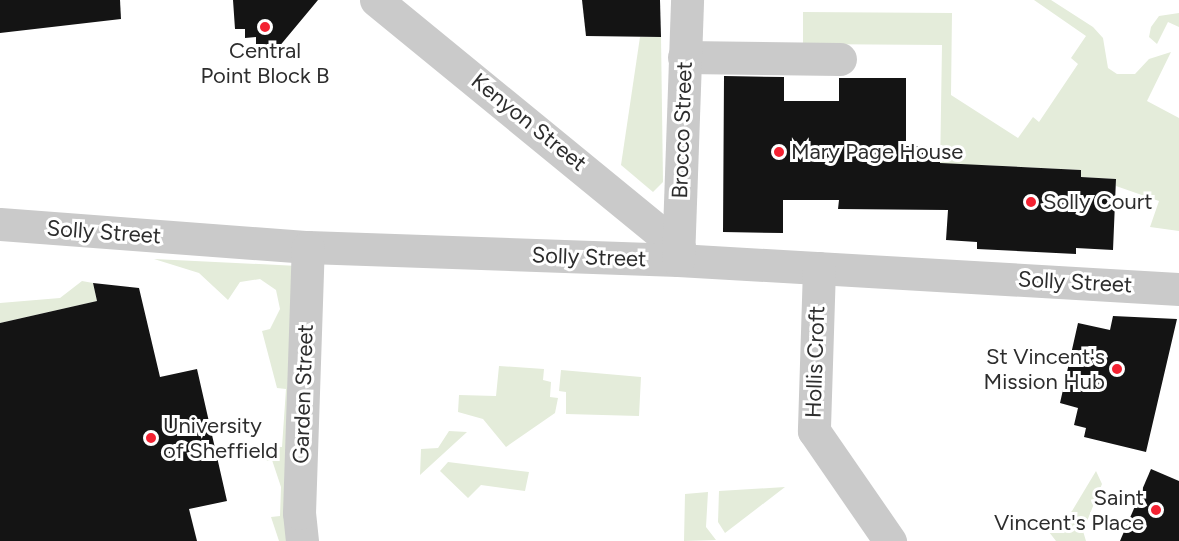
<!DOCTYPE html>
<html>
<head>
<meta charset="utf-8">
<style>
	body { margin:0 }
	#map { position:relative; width:1179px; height:541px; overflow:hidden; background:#fff; font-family:Figtree,sans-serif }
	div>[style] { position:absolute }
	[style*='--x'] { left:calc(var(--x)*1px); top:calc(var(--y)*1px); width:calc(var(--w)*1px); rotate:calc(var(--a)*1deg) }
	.green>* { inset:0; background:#e4ecda }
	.building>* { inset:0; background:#141414 }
	.street>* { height:33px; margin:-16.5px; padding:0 16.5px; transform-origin:16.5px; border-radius:16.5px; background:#cacaca }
	.dots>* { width:16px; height:16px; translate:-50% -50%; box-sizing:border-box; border:3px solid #fff; border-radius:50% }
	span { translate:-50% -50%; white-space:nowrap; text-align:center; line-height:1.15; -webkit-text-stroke:6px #fff; paint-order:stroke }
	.poi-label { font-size:22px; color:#2d2d2d }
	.left { translate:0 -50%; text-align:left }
	.right { translate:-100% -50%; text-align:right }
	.street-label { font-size:22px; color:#2d2d2d }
</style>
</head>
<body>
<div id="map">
	<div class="green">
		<div style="clip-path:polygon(1034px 0,1051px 0,1093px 27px,1103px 38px,1108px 68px,1117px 74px,1135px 74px,1149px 59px,1171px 52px,1147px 101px,1179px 118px,1179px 231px,1150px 227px,1159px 201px,1116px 186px,1116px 179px,1081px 177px,1081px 170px,983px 165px,940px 172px,942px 45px,803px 44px,803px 12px,952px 13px,951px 95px,1018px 138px,1033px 117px,1039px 122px,1078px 64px,1071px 58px,1086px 36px)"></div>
		<div style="clip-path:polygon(1179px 13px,1179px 27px,1168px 22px,1157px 44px,1149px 37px,1151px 27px,1159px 16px)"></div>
		<div style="clip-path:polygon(640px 37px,661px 37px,663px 182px,653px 192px,621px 165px)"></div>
		<div style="clip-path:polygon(154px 259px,298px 266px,293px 541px,279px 541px,271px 517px,280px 516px,281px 487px,272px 460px,263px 461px,259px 446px,282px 447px,286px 389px,277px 388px,262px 331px,270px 329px,280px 309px,276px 290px,260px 279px,240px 282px,228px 300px,199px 273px)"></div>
		<div style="clip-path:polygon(82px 281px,93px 283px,97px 301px,0 323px,0 303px,60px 298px)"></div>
		<div style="clip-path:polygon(499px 366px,544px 369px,543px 380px,551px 382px,550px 397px,558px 398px,555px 413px,506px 447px,483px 419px,458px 412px,459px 395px,496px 396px)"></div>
		<div style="clip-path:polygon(561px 370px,641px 377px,639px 416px,566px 414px,566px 392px,559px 391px)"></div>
		<div style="clip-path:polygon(449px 431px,467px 432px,420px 475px,421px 449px,438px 448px)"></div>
		<div style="clip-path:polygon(448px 462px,529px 472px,525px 491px,481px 485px,468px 498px,440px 471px)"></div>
		<div style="clip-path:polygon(1096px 471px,1102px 484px,1083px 531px,1086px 541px,1056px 541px,1049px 532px,1072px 511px)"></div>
		<div style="clip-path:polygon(785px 487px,725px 533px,718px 522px,719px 491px)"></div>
		<div style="clip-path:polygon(708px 492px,706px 527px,716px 540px,684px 541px,685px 494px)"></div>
	</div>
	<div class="building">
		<div style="clip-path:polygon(0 0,120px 0,121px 19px,0 33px)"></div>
		<div style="clip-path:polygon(233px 0,318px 0,278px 48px,256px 49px,256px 37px,245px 38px,245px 29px,235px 29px)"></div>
		<div style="clip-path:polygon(582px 0,660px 0,661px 37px,586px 36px)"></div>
		<div style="clip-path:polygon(724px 76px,784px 77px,784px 101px,839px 101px,839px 78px,906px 78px,906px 146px,940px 146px,940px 163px,1081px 170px,1081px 177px,1116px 179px,1113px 250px,1076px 248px,1076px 254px,977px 249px,977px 242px,946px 240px,948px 210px,838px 209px,839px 200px,783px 200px,783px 233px,723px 232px)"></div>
		<div style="clip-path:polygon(93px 283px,139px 288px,160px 377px,197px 369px,227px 501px,189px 509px,197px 541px,0 541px,0 323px,97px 301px)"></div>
		<div style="clip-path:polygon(1113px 316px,1177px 319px,1146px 452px,1084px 437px,1086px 428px,1074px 425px,1078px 408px,1060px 403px,1078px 323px,1110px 330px)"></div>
		<div style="clip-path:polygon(1151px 469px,1179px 481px,1179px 541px,1120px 541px)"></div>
	</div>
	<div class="street">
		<div style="--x:376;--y:0;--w:392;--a:39.3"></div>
		<div style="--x:684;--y:57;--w:156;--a:0.7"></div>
		<div style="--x:0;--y:224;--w:309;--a:4.3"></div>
		<div style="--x:308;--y:247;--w:370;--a:2"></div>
		<div style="--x:678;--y:260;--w:502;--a:3.31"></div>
		<div style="--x:678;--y:260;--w:260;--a:-88"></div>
		<div style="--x:819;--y:268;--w:163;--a:91.8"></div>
		<div style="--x:814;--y:431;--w:134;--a:55.4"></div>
		<div style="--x:302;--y:541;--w:28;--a:-96"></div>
		<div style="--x:299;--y:513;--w:266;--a:-88.1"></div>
	</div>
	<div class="dots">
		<div style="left:265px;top:27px;background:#f32131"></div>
		<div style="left:779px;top:152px;background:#f32131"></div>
		<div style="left:1031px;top:202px;background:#f32131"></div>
		<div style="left:1117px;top:369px;background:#f32131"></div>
		<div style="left:151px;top:438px;background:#f32131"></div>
		<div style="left:1156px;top:510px;background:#f32131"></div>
	</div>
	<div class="poi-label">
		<span style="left:265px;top:63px">Central<br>Point Block B</span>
		<span class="left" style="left:791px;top:152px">Mary Page House</span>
		<span class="left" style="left:1043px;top:202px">Solly Court</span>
		<span class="right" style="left:1105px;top:369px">St Vincent's<br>Mission Hub</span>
		<span class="left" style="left:163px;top:438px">University<br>of Sheffield</span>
		<span class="right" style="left:1144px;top:510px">Saint<br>Vincent's Place</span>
	</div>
	<div class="street-label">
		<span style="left:529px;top:122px;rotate:39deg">Kenyon Street</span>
		<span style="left:682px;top:130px;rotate:-88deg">Brocco Street</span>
		<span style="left:104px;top:232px;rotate:4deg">Solly Street</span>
		<span style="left:589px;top:257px;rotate:2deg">Solly Street</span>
		<span style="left:1075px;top:282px;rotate:3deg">Solly Street</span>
		<span style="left:815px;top:362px;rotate:-88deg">Hollis Croft</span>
		<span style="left:303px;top:394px;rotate:-88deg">Garden Street</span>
	</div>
</div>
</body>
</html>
